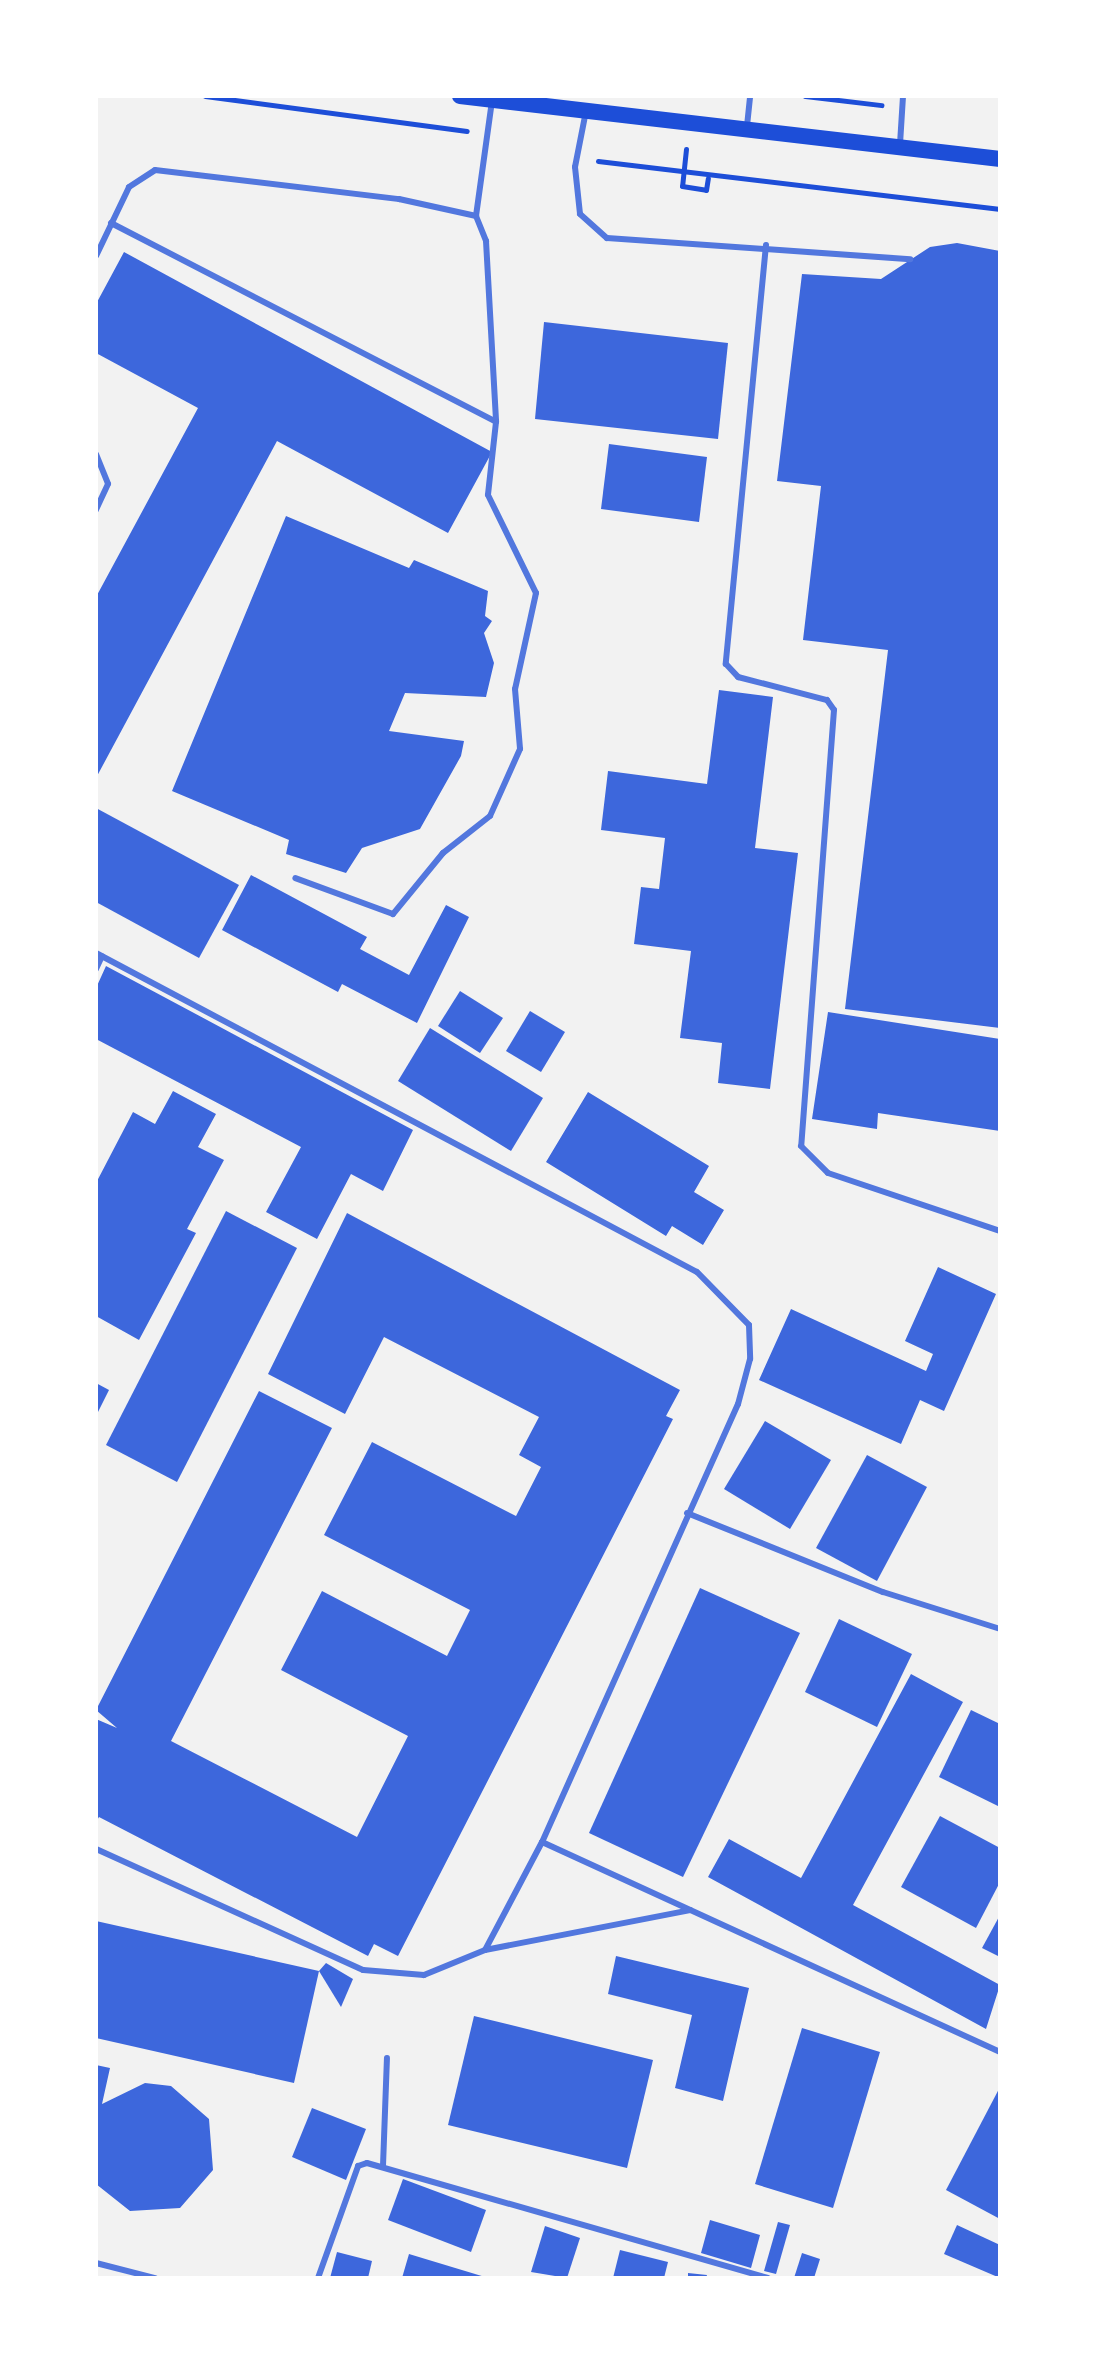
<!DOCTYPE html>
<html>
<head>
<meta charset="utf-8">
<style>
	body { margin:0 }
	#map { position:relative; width:1096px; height:2374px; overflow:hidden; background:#f2f2f2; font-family:"Times New Roman",serif }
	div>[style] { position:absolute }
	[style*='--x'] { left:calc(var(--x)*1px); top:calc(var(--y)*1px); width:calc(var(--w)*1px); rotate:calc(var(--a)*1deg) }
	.building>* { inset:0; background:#3d67dc }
	.path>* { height:5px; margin:-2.5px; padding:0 2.5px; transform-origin:2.5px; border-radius:2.5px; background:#1d4ed8 }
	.service>* { height:6px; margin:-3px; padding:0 3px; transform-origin:3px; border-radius:3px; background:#5277de }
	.secondary>* { height:16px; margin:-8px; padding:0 8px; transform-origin:8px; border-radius:8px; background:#1d4ed8 }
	span { translate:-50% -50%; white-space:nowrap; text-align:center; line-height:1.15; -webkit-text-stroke:7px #fff; paint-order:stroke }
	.frame { position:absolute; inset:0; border:98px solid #fff; pointer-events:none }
</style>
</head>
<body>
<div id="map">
	<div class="building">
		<div style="clip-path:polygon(957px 243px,1000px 251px,1000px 1028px,845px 1009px,888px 650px,803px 640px,821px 486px,777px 481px,802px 274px,881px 279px,930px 247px)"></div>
		<div style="clip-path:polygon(124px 252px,492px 452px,448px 533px,277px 441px,96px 778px,96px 597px,198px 408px,96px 353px,96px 304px)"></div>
		<div style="clip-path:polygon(544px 322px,728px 343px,718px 439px,535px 419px)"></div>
		<div style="clip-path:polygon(609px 444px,707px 457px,699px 522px,601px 509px)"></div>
		<div style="clip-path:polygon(286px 516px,409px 568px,414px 560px,488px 591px,485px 616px,492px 621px,484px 633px,494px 663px,486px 697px,405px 693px,389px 731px,464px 741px,461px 756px,420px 829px,362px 848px,346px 873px,286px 854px,289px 840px,172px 791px)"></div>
		<div style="clip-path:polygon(719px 690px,773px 697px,755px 848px,798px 853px,770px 1089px,718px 1083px,722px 1043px,680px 1038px,691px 951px,634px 944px,641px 887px,659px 889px,665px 838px,601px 830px,608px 771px,707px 784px)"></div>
		<div style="clip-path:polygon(96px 808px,239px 885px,199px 958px,96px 902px)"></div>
		<div style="clip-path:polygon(251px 875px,367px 937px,360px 949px,409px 975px,446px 905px,469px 917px,417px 1023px,342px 984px,338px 992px,222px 930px)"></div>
		<div style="clip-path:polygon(106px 966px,413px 1130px,383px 1191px,351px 1174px,317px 1239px,266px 1212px,301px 1147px,96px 1039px,96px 988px)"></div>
		<div style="clip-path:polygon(460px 991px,503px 1018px,480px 1053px,438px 1026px)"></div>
		<div style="clip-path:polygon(530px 1011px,565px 1032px,541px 1072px,506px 1051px)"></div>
		<div style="clip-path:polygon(828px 1012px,1000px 1039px,1000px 1131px,878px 1113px,877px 1129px,812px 1119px)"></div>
		<div style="clip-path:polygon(430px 1028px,543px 1098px,511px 1151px,398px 1081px)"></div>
		<div style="clip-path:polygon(173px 1091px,216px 1114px,198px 1147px,224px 1160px,187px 1229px,196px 1233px,139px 1340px,96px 1316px,96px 1183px,133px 1112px,155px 1124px)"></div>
		<div style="clip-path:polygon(588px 1092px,709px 1166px,694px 1192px,724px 1210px,703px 1245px,672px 1226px,666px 1236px,546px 1162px)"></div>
		<div style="clip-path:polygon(226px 1211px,297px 1248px,177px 1482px,106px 1445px)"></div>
		<div style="clip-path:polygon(347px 1213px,680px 1390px,666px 1416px,673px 1419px,398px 1956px,374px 1944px,368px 1956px,99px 1817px,96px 1822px,96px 1719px,117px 1728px,96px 1710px,259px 1391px,332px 1428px,171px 1741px,357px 1837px,408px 1736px,281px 1670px,322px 1591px,447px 1656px,470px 1610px,324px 1535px,372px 1442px,516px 1516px,541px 1467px,519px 1455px,539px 1417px,384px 1337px,345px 1414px,268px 1374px)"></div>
		<div style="clip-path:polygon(938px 1267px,996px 1294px,944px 1411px,920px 1400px,901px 1444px,759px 1380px,791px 1309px,926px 1371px,933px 1354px,905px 1341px)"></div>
		<div style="clip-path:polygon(96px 1383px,109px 1390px,96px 1416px)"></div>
		<div style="clip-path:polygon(765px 1421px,831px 1460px,790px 1529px,724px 1489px)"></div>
		<div style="clip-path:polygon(867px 1455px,927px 1487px,877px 1581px,816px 1548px)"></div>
		<div style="clip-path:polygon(700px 1588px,800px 1633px,683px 1877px,589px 1833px)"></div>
		<div style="clip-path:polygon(839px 1619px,912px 1654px,877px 1727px,805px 1692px)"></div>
		<div style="clip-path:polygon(911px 1674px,963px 1702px,853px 1905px,1000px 1985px,986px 2029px,708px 1877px,729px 1839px,801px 1878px)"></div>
		<div style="clip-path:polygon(971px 1710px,1000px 1724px,1000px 1807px,939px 1777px)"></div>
		<div style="clip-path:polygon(940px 1816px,1000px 1848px,1000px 1882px,976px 1928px,901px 1887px)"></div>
		<div style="clip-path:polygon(1000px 1915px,1000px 1957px,982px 1948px)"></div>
		<div style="clip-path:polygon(96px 1921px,319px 1971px,294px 2083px,96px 2038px)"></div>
		<div style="clip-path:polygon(616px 1956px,749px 1988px,723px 2101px,675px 2088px,692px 2015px,608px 1994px)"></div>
		<div style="clip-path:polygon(326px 1963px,353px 1979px,341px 2007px,319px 1971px)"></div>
		<div style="clip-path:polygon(474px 2016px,653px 2060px,627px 2168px,448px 2125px)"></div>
		<div style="clip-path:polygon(802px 2028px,880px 2052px,833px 2208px,755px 2184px)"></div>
		<div style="clip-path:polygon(96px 2065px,110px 2068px,102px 2104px,145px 2083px,171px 2086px,209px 2119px,213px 2170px,180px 2208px,130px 2211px,96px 2184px)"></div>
		<div style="clip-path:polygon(1000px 2087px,1000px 2219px,946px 2190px)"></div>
		<div style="clip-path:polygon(312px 2108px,366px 2129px,346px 2180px,292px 2157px)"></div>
		<div style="clip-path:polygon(403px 2179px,486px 2210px,471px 2252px,388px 2220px)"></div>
		<div style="clip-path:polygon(710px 2220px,760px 2235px,751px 2268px,701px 2253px)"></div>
		<div style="clip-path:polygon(778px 2222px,790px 2225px,776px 2274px,764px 2271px)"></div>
		<div style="clip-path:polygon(957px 2225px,1000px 2245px,1000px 2278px,944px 2254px)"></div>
		<div style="clip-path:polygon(545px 2226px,580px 2238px,567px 2278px,531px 2272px)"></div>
		<div style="clip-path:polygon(620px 2250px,668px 2262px,664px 2278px,613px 2278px)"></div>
		<div style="clip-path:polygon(337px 2252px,372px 2261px,368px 2278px,330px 2278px)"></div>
		<div style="clip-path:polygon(802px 2253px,820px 2259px,814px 2278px,794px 2278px)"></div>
		<div style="clip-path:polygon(409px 2254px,485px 2277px,485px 2278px,402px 2278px)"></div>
		<div style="clip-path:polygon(688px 2273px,707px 2275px,706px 2278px,688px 2278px)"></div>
	</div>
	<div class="path">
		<div style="--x:205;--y:96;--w:264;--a:7.6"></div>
		<div style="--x:805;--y:96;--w:77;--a:6.8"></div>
		<div style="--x:686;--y:149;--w:37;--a:96"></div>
		<div style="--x:682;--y:186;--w:24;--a:9"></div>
		<div style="--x:706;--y:190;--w:12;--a:-81"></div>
		<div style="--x:598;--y:161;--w:405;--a:6.8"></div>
	</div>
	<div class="service">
		<div style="--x:586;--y:111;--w:57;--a:101.1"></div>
		<div style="--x:575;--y:167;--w:47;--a:83.9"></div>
		<div style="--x:580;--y:214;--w:36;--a:42"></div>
		<div style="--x:607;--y:238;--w:304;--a:4"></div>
		<div style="--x:747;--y:126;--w:30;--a:-84"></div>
		<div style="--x:900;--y:144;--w:48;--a:-86.4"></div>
		<div style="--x:476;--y:216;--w:117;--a:-82.1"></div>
		<div style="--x:111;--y:223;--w:433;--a:27.3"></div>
		<div style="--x:766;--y:245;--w:421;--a:95.5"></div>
		<div style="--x:726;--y:664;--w:18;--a:47"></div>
		<div style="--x:738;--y:677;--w:92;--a:14.5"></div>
		<div style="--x:827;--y:700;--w:12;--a:55"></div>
		<div style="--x:834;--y:710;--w:437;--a:94.3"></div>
		<div style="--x:801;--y:1146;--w:38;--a:45"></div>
		<div style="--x:828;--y:1173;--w:182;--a:18.6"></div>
		<div style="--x:96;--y:256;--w:76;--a:-64.4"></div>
		<div style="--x:129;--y:187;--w:31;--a:-33"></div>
		<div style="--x:155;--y:170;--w:246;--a:6.8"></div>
		<div style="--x:399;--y:199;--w:79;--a:12.4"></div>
		<div style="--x:476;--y:216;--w:27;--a:68"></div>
		<div style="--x:486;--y:241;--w:181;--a:86.8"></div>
		<div style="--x:496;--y:422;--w:73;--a:96.3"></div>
		<div style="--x:488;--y:495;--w:109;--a:63.9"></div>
		<div style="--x:536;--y:593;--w:98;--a:102.3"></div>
		<div style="--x:515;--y:689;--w:60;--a:85.2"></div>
		<div style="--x:520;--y:749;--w:73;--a:114.1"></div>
		<div style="--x:490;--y:816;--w:60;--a:141.8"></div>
		<div style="--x:443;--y:853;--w:79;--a:129.3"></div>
		<div style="--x:393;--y:914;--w:104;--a:-159.8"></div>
		<div style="--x:96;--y:454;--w:32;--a:68"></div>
		<div style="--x:108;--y:484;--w:29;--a:115"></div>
		<div style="--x:96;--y:953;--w:680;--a:27.96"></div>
		<div style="--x:697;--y:1272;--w:74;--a:45.5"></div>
		<div style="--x:749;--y:1325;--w:34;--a:88"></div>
		<div style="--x:750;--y:1359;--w:47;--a:104.9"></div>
		<div style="--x:738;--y:1404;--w:480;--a:114.1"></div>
		<div style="--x:542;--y:1842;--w:122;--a:117.8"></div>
		<div style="--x:485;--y:1950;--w:66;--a:157.7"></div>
		<div style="--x:424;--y:1975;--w:61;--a:-175.3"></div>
		<div style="--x:363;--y:1970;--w:293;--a:-155.6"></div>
		<div style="--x:96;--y:969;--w:14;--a:-65"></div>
		<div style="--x:687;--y:1513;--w:211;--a:22"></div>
		<div style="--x:883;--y:1592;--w:123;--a:17.5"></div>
		<div style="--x:542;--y:1842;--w:504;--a:24.63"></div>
		<div style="--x:485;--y:1950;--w:209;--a:-11"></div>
		<div style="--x:383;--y:2166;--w:108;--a:-87.9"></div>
		<div style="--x:96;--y:2263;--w:61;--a:14.3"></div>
		<div style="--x:318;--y:2278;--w:119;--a:-70.3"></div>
		<div style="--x:358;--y:2166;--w:9;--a:-18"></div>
		<div style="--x:367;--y:2163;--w:417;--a:16"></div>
	</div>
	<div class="secondary">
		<div style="--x:460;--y:96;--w:544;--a:6.65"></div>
	</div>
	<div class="frame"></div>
</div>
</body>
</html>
